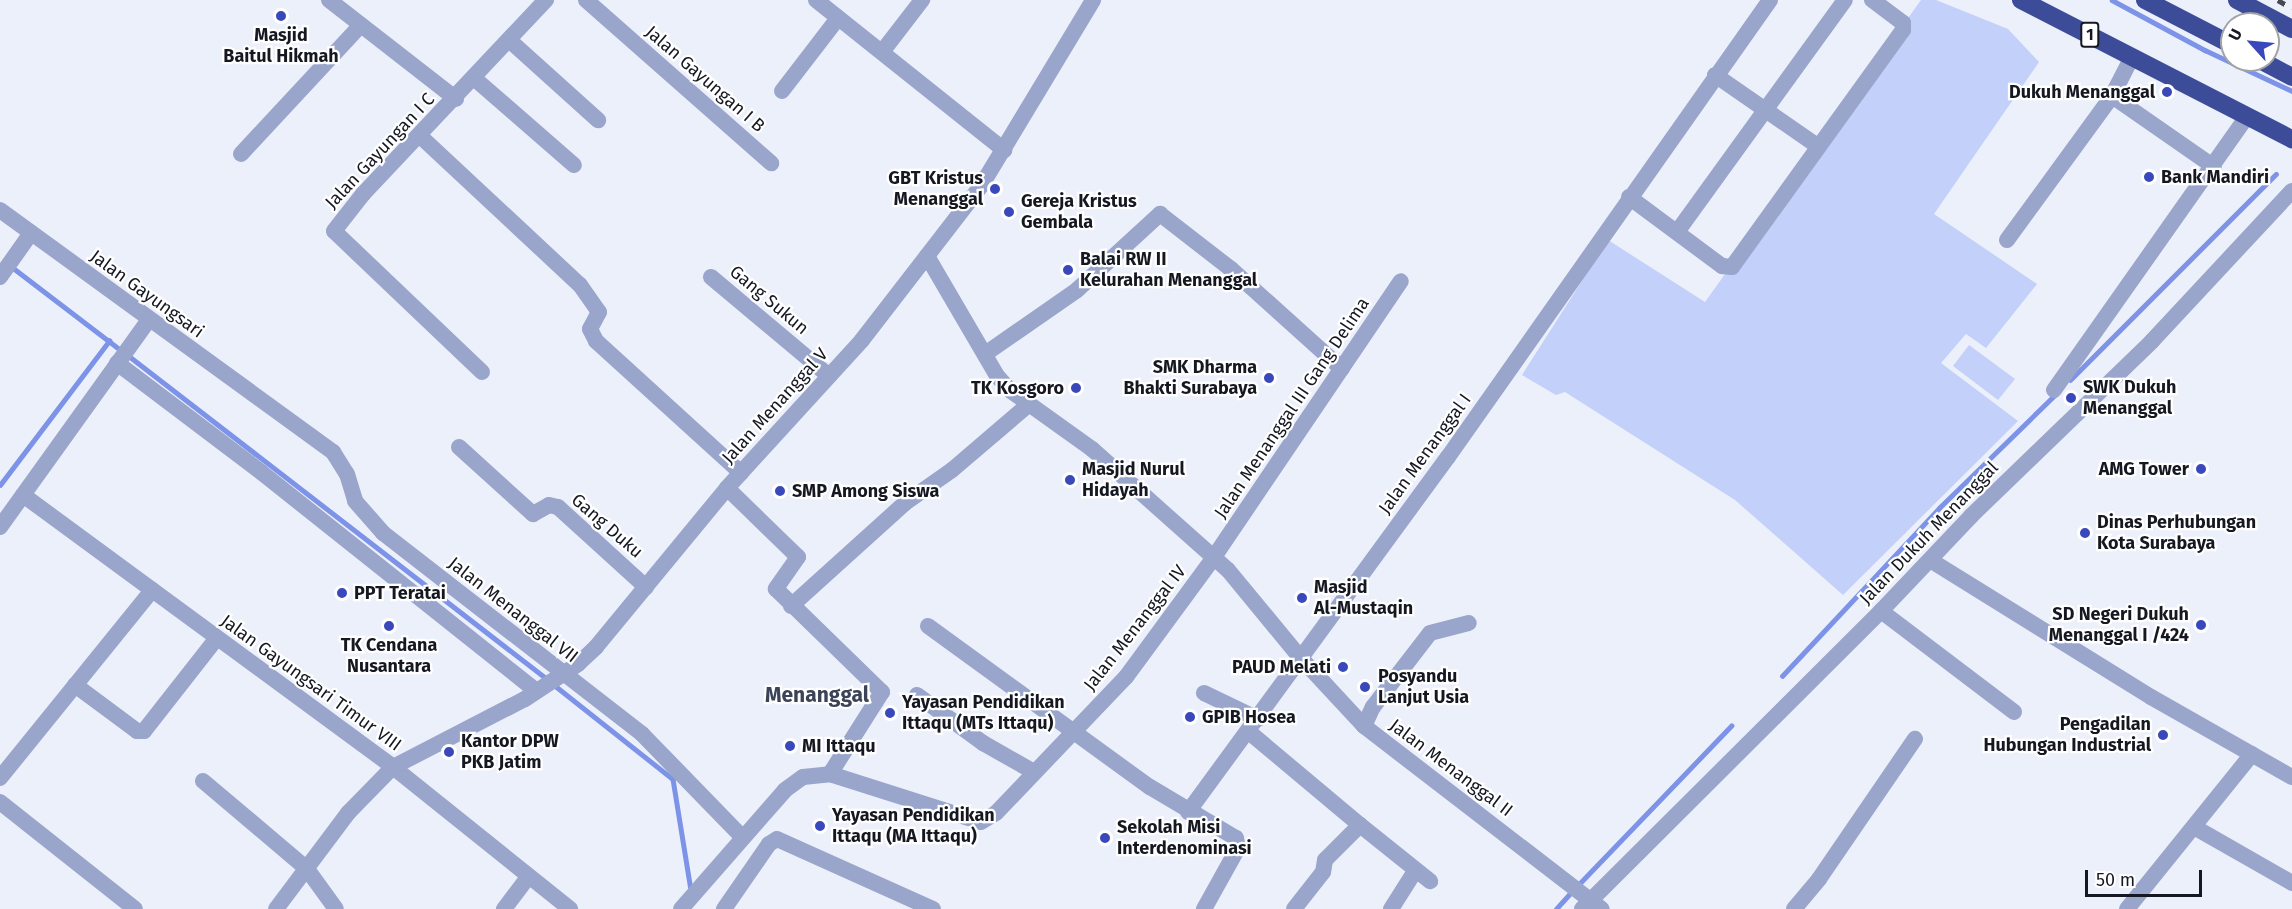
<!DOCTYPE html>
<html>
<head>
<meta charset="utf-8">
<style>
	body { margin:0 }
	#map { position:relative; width:2292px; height:909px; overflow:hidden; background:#ecf0fa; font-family:"Fira Sans",sans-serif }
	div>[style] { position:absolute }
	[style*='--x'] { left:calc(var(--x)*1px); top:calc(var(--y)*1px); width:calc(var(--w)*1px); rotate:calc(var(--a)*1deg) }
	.green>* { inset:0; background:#c3d0f9 }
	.stream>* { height:4.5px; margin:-2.25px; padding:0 2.25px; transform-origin:2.25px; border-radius:2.25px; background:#7d93e7 }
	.minor>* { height:16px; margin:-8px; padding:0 8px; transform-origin:8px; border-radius:8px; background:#99a5cb }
	.highway>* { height:18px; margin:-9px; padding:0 9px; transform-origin:9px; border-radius:9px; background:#3c4c99 }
	.rail>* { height:4.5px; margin-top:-2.25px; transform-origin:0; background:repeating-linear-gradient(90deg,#464952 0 8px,transparent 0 16px) }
	.dots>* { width:16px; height:16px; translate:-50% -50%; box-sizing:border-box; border:3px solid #fff; border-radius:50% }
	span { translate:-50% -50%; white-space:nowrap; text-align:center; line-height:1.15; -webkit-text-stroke:4.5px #fff; paint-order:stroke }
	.shield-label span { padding:2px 4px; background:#fff; border:2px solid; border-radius:4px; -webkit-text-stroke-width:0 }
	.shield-label { font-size:16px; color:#151821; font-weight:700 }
	.poi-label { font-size:18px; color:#151821; font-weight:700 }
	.right { translate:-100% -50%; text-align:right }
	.left { translate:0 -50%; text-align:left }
	.street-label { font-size:18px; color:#151821 }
	.quarter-label { font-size:21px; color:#3c4358; font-weight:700 }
	.north { position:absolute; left:2220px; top:12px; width:60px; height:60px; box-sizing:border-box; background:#fff; border:2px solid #a1a3a6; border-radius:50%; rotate:297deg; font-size:16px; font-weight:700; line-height:24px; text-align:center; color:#151821 }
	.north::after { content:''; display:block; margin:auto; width:21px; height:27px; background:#3948bb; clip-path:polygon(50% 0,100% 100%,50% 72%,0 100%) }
	.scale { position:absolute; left:2085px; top:870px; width:117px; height:27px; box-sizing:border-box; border:3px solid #151821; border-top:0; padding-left:8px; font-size:18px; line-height:21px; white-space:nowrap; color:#151821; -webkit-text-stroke:4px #fff; paint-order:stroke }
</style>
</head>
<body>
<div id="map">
	<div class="green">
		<div style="clip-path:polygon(1921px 0,1936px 0,2008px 29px,2039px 62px,1934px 214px,2037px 284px,1986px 348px,1966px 334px,1941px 363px,2018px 421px,1843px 595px,1735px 500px,1565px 392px,1556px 395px,1522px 375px,1608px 240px,1705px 302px)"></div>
		<div style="clip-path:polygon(1969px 345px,2015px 379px,1998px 400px,1953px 366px)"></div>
	</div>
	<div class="stream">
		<div style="--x:2112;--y:0;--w:106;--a:28.3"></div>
		<div style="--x:2205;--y:50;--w:96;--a:25.2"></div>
		<div style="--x:12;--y:267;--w:138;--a:37.4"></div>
		<div style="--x:129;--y:356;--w:528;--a:37.69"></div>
		<div style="--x:2070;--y:380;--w:291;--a:-45"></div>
		<div style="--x:0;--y:485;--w:181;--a:-52.9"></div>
		<div style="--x:1782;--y:676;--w:230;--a:-46.9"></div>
		<div style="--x:1939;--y:508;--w:163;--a:-44.3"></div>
		<div style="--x:553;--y:684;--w:153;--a:38.4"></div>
		<div style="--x:673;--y:779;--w:112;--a:80.8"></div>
		<div style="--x:1578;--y:885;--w:221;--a:-46.1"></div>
		<div style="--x:1556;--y:909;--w:24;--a:-48"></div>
	</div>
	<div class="minor">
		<div style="--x:329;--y:0;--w:161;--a:37.9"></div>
		<div style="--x:586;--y:0;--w:247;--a:41.4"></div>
		<div style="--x:816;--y:0;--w:241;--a:38.6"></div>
		<div style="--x:509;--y:40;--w:120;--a:42"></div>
		<div style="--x:882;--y:52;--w:66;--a:-52.4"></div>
		<div style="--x:1715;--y:75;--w:126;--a:34.7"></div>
		<div style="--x:475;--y:79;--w:131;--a:41"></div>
		<div style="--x:782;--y:91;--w:92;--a:-52.5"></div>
		<div style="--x:2112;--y:96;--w:44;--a:-62.9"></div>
		<div style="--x:419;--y:135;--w:220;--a:43"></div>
		<div style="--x:580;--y:285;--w:33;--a:55"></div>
		<div style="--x:599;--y:312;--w:19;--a:118"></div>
		<div style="--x:590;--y:329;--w:13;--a:63"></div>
		<div style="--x:596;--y:341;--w:196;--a:42.3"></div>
		<div style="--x:241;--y:154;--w:176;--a:-47.1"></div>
		<div style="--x:1629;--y:197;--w:116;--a:36.6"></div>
		<div style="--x:1722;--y:266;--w:10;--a:6"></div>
		<div style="--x:1732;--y:267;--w:292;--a:-54.2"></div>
		<div style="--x:1903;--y:30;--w:7;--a:-90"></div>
		<div style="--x:1903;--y:23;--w:39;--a:-143"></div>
		<div style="--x:0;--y:210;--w:412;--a:36"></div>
		<div style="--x:333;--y:452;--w:26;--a:58"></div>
		<div style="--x:347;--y:474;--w:28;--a:73"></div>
		<div style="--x:355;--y:501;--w:43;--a:48.8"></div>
		<div style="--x:383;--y:533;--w:328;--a:37.8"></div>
		<div style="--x:642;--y:734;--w:144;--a:45.8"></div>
		<div style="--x:1677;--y:232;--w:286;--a:-54.1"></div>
		<div style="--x:2007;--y:240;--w:178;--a:-53.9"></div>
		<div style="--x:2112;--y:96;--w:124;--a:34.8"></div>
		<div style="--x:927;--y:256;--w:139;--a:59.7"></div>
		<div style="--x:997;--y:376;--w:21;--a:47"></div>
		<div style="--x:1011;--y:391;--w:100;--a:35.6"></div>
		<div style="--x:1092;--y:449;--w:182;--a:41.7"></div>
		<div style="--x:1228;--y:570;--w:112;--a:50.5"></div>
		<div style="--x:1299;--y:656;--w:96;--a:47.1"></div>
		<div style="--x:1364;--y:726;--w:300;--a:37.6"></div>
		<div style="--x:0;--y:277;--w:54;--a:-54.8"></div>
		<div style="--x:711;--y:277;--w:154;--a:40"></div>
		<div style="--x:985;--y:354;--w:112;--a:-34.8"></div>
		<div style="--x:1077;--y:290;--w:113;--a:-42.5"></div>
		<div style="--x:1160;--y:214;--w:90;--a:37.8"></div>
		<div style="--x:1231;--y:269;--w:149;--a:42"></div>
		<div style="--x:117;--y:363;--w:181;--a:37.1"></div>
		<div style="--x:261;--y:472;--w:352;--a:38.5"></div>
		<div style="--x:482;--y:372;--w:204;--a:-136.4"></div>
		<div style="--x:334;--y:231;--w:47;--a:-51.9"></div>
		<div style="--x:363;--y:194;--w:267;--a:-46.7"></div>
		<div style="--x:2054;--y:390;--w:335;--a:-54.8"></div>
		<div style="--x:459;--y:447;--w:100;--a:42.2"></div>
		<div style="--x:533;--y:514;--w:18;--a:-29"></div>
		<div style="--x:549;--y:505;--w:9;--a:13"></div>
		<div style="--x:558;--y:507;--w:119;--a:42.3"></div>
		<div style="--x:727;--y:488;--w:99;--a:44.2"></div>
		<div style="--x:798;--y:557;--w:39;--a:125"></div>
		<div style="--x:776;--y:589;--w:148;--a:44.2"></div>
		<div style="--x:882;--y:692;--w:97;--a:122.4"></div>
		<div style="--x:23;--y:495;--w:459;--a:36.3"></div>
		<div style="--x:393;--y:767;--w:227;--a:38.7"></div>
		<div style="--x:0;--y:527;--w:255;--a:-54.3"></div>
		<div style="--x:1930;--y:560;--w:260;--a:31.8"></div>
		<div style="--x:2151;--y:697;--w:162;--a:29.6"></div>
		<div style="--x:791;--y:606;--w:154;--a:-42.1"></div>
		<div style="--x:905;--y:503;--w:57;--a:-35.1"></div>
		<div style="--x:952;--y:470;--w:100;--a:-40.5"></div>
		<div style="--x:1881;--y:611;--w:167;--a:37.2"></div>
		<div style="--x:928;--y:626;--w:274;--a:36"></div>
		<div style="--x:1150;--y:787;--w:100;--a:30.7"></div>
		<div style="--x:1236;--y:838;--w:10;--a:79"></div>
		<div style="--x:1238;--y:848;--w:70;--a:119.1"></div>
		<div style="--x:75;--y:685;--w:77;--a:36.6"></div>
		<div style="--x:137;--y:731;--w:7;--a:0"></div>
		<div style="--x:144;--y:731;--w:118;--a:-51.9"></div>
		<div style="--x:1204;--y:693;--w:60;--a:25.7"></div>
		<div style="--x:917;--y:695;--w:82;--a:36"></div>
		<div style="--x:983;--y:743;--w:59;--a:29.6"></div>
		<div style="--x:1364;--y:726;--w:21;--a:-65"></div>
		<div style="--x:1373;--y:707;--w:93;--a:-52.4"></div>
		<div style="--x:1430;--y:633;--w:40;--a:-14.4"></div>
		<div style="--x:1249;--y:732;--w:145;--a:40"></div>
		<div style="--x:1360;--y:825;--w:49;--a:135"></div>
		<div style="--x:1325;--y:860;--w:12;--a:99"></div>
		<div style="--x:1323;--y:872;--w:47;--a:128.1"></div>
		<div style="--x:0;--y:778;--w:242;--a:-51"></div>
		<div style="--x:203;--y:781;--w:136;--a:40.2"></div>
		<div style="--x:307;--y:869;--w:49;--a:54.1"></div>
		<div style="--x:0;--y:802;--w:172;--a:38.4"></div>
		<div style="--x:1188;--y:812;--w:440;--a:-53.8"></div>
		<div style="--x:1448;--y:457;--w:559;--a:-54.83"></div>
		<div style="--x:1360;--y:825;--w:90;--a:38.7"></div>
		<div style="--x:2194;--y:827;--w:113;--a:29.7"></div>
		<div style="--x:276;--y:909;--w:120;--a:-53.1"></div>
		<div style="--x:348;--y:813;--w:64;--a:-45.6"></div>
		<div style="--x:393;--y:767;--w:148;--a:-27.3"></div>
		<div style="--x:525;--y:699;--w:64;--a:-33.4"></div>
		<div style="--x:578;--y:664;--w:25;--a:-43"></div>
		<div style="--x:596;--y:647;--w:206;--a:-50.5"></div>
		<div style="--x:727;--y:488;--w:200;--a:-47.6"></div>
		<div style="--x:862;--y:340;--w:195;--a:-52.3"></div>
		<div style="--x:981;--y:186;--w:217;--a:-58.9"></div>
		<div style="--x:504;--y:909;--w:41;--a:-52.9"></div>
		<div style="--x:681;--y:909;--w:158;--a:-48.8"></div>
		<div style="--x:785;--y:790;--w:22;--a:-36"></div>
		<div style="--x:803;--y:777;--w:27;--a:-6"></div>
		<div style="--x:830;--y:774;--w:158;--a:17.6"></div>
		<div style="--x:981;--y:822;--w:17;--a:-31"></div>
		<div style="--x:996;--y:813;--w:188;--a:-46.3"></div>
		<div style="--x:1126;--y:677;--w:149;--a:-53.7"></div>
		<div style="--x:1214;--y:557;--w:333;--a:-55.9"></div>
		<div style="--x:724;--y:909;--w:79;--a:-55.3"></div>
		<div style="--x:769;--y:844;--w:9;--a:-32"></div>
		<div style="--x:777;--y:839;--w:171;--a:24.2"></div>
		<div style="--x:1391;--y:909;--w:45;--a:-57.7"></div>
		<div style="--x:1582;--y:909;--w:422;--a:-44.9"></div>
		<div style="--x:1881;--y:611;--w:131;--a:-46.5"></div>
		<div style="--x:1971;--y:516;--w:252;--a:-44"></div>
		<div style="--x:2152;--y:341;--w:205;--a:-47"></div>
		<div style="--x:1794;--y:909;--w:39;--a:-50"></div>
		<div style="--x:1819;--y:879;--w:170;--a:-55.6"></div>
		<div style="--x:2127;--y:909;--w:199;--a:-51.1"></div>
	</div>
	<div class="highway">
		<div style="--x:2021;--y:0;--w:305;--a:27.2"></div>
		<div style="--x:2145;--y:0;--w:98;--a:27.3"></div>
		<div style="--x:2237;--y:0;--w:62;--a:27.8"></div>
		<div style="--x:2260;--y:60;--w:36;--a:28"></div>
	</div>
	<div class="rail">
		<div style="--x:2278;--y:0;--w:16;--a:30"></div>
	</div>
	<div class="dots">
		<div style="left:281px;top:16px;background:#3948bb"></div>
		<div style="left:2167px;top:92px;background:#3948bb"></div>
		<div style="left:2149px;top:177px;background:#3948bb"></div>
		<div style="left:995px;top:189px;background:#3948bb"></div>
		<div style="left:1009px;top:212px;background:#3948bb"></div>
		<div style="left:1068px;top:270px;background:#3948bb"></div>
		<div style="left:1269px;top:378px;background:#3948bb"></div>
		<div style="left:1076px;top:388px;background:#3948bb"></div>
		<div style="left:2071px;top:398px;background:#3948bb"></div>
		<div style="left:2201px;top:469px;background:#3948bb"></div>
		<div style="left:1070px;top:480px;background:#3948bb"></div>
		<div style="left:780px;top:491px;background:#3948bb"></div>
		<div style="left:2085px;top:533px;background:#3948bb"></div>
		<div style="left:342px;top:593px;background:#3948bb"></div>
		<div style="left:1302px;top:598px;background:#3948bb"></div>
		<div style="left:2201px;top:625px;background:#3948bb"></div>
		<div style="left:389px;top:626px;background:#3948bb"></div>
		<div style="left:1343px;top:667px;background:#3948bb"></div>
		<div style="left:1365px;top:687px;background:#3948bb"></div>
		<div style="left:890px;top:713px;background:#3948bb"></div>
		<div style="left:1190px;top:717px;background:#3948bb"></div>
		<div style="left:2163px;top:735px;background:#3948bb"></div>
		<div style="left:790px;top:746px;background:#3948bb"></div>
		<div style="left:449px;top:752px;background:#3948bb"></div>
		<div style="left:820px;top:826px;background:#3948bb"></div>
		<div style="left:1105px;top:838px;background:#3948bb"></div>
	</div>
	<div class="shield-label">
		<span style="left:2090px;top:35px">1</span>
	</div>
	<div class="poi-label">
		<span style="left:281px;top:46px">Masjid<br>Baitul Hikmah</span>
		<span class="right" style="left:2155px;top:92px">Dukuh Menanggal</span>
		<span class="left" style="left:2161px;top:177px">Bank Mandiri</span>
		<span class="right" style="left:983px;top:189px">GBT Kristus<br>Menanggal</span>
		<span class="left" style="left:1021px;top:212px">Gereja Kristus<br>Gembala</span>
		<span class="left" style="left:1080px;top:270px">Balai RW II<br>Kelurahan Menanggal</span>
		<span class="right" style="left:1257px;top:378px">SMK Dharma<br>Bhakti Surabaya</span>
		<span class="right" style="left:1064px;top:388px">TK Kosgoro</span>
		<span class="left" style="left:2083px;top:398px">SWK Dukuh<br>Menanggal</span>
		<span class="right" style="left:2189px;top:469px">AMG Tower</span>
		<span class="left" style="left:1082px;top:480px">Masjid Nurul<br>Hidayah</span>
		<span class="left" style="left:792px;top:491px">SMP Among Siswa</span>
		<span class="left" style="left:2097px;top:533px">Dinas Perhubungan<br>Kota Surabaya</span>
		<span class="left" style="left:1314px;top:598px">Masjid<br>Al-Mustaqin</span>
		<span class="left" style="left:354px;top:593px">PPT Teratai</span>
		<span class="right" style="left:2189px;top:625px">SD Negeri Dukuh<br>Menanggal I /424</span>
		<span style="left:389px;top:656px">TK Cendana<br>Nusantara</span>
		<span class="right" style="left:1331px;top:667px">PAUD Melati</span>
		<span class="left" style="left:1378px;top:687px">Posyandu<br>Lanjut Usia</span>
		<span class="left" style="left:902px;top:713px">Yayasan Pendidikan<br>Ittaqu (MTs Ittaqu)</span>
		<span class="left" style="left:1202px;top:717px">GPIB Hosea</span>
		<span class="right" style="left:2151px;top:735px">Pengadilan<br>Hubungan Industrial</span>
		<span class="left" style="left:461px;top:752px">Kantor DPW<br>PKB Jatim</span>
		<span class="left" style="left:802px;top:746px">MI Ittaqu</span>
		<span class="left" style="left:832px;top:826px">Yayasan Pendidikan<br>Ittaqu (MA Ittaqu)</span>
		<span class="left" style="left:1117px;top:838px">Sekolah Misi<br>Interdenominasi</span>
	</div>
	<div class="street-label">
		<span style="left:705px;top:79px;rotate:41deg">Jalan Gayungan I B</span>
		<span style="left:380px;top:151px;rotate:-47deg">Jalan Gayungan I C</span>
		<span style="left:147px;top:294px;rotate:36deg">Jalan Gayungsari</span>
		<span style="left:769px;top:300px;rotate:40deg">Gang Sukun</span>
		<span style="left:775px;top:406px;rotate:-48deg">Jalan Menanggal V</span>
		<span style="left:1292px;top:408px;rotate:-56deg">Jalan Menanggal III Gang Delima</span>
		<span style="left:1425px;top:454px;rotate:-54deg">Jalan Menanggal I</span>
		<span style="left:607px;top:526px;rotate:41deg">Gang Duku</span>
		<span style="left:1929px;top:533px;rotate:-46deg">Jalan Dukuh Menanggal</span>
		<span style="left:513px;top:610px;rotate:38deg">Jalan Menanggal VII</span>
		<span style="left:1135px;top:628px;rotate:-52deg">Jalan Menanggal IV</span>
		<span style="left:311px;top:683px;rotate:36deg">Jalan Gayungsari Timur VIII</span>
		<span style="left:1451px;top:768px;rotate:37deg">Jalan Menanggal II</span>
	</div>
	<div class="quarter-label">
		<span style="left:817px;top:695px">Menanggal</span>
	</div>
	<div class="north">U</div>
	<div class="scale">50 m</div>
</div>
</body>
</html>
